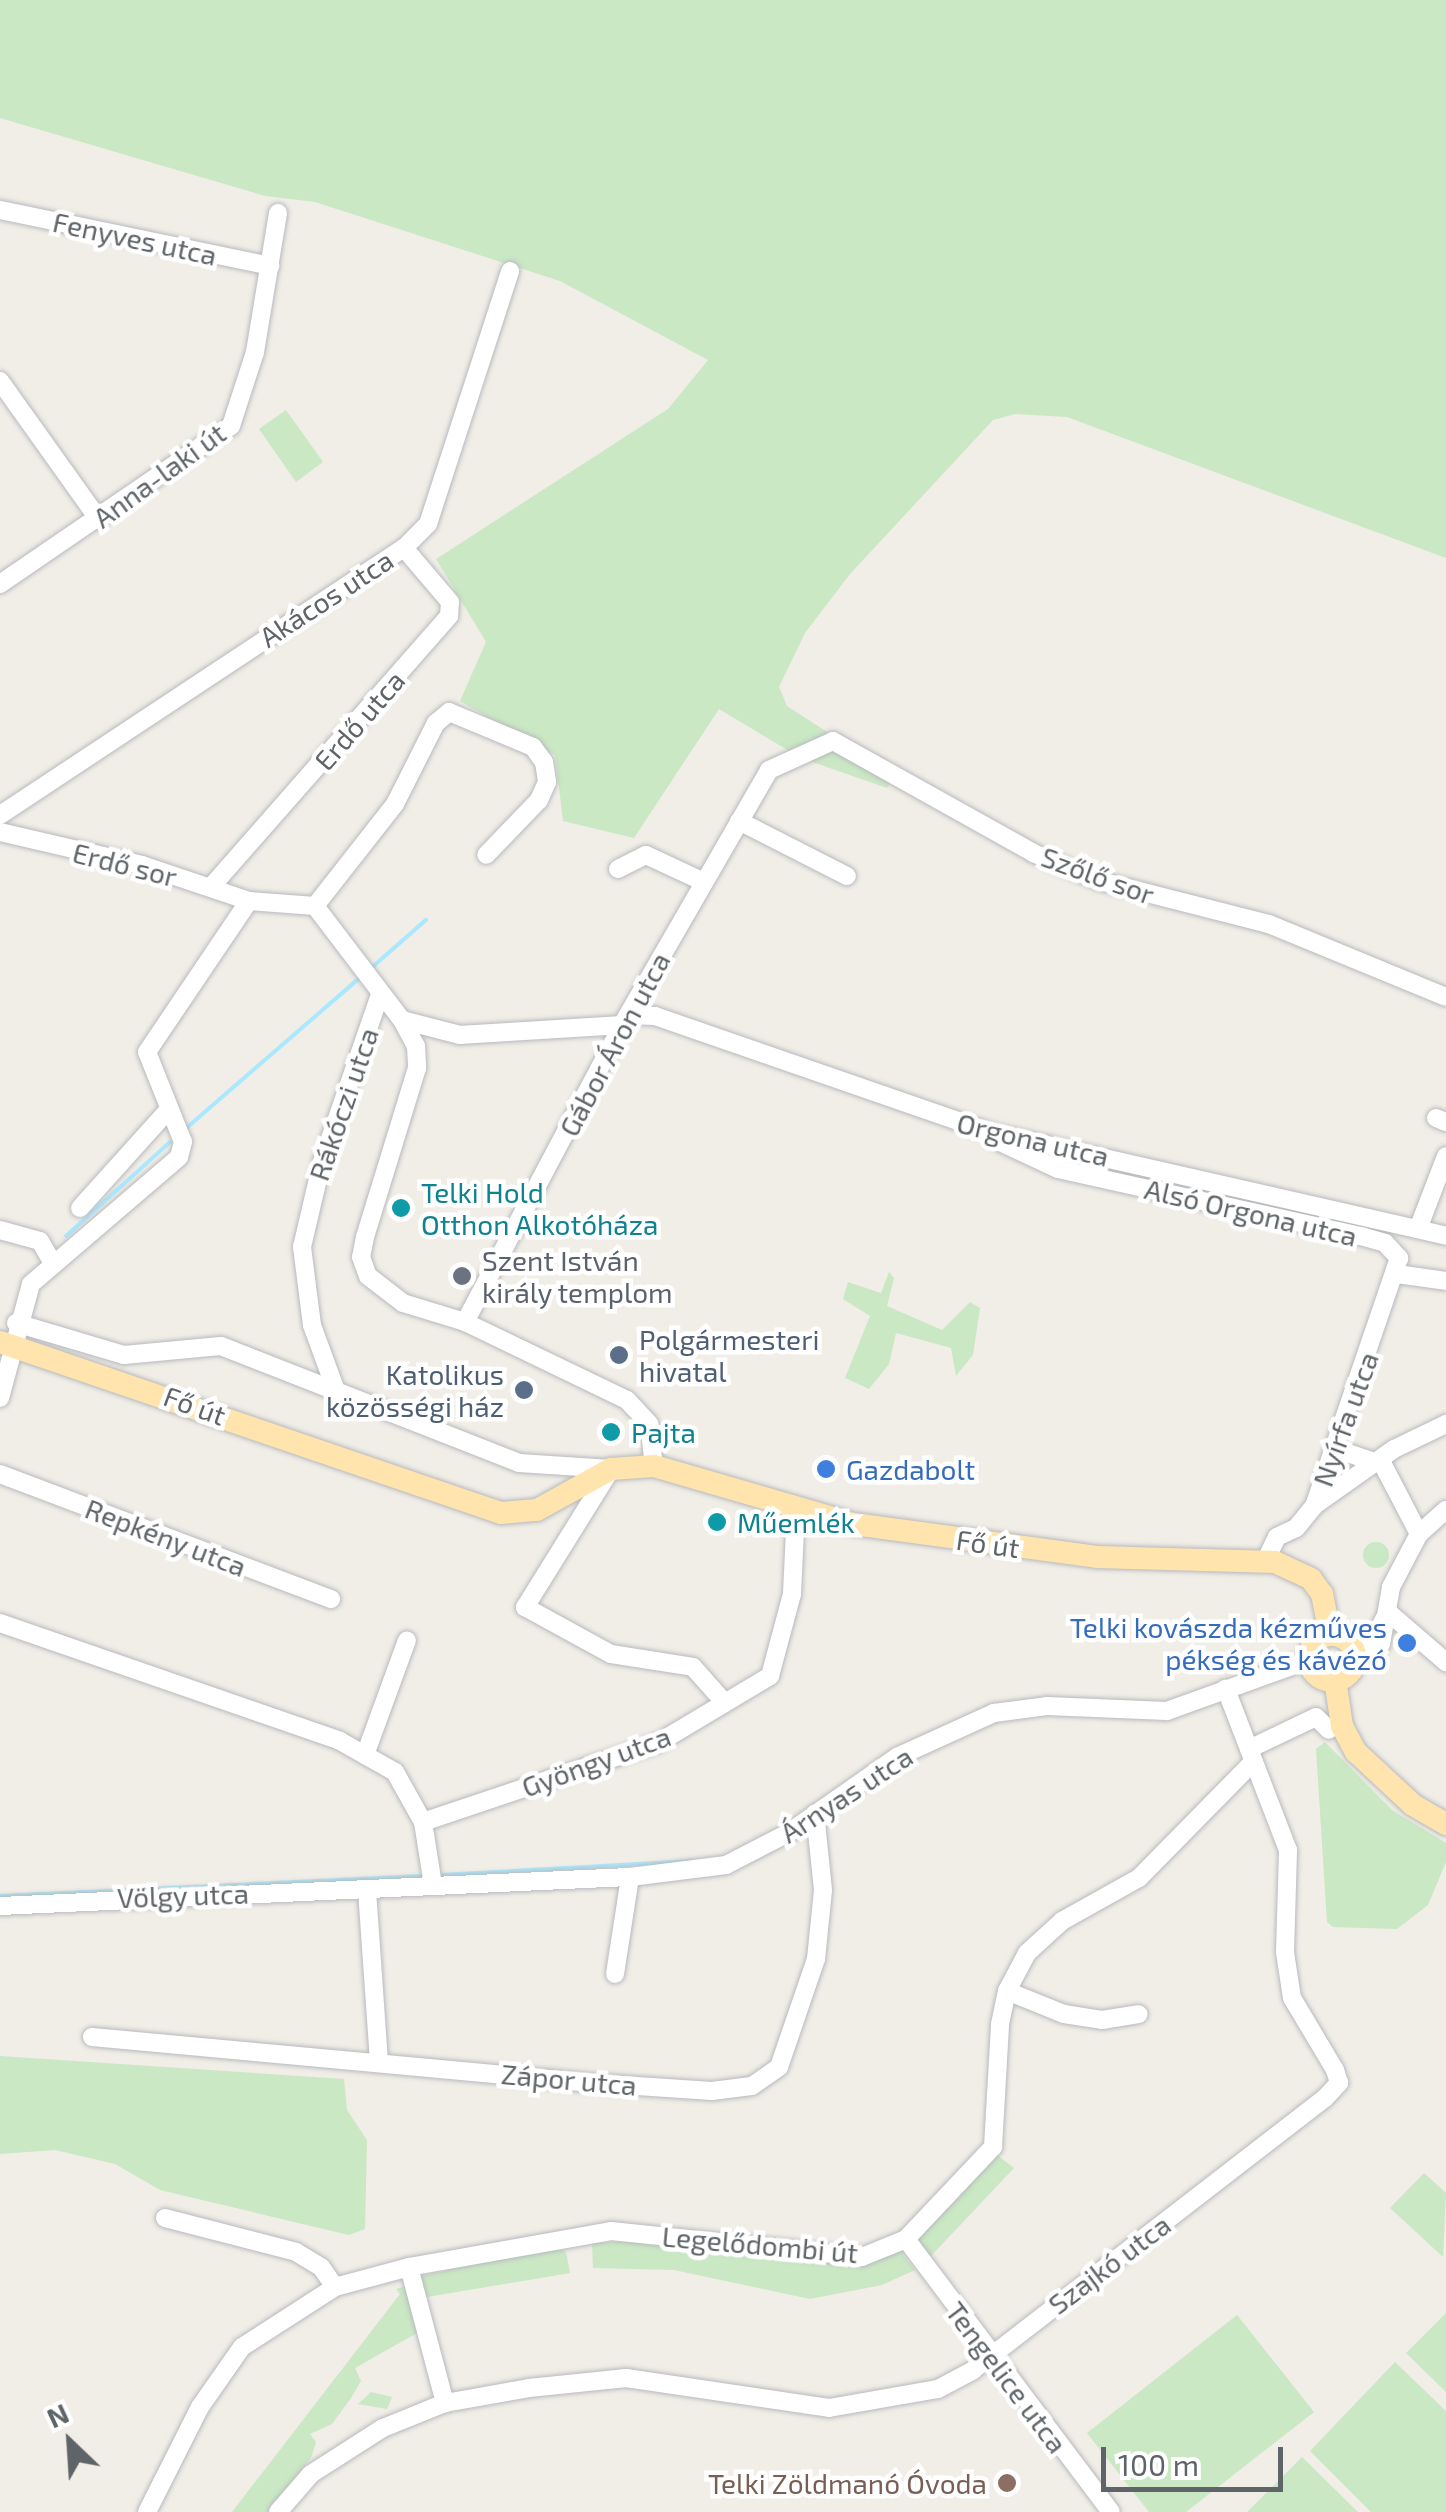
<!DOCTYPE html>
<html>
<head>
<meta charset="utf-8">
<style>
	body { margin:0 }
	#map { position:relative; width:1446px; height:2512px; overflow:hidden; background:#f1ede7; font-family:"Exo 2",sans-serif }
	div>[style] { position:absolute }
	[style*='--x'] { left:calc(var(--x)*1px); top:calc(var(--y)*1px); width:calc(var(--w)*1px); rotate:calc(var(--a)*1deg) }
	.green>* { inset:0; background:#cae8c4 }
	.round { border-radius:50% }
	.stream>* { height:4px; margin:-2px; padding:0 2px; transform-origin:2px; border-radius:2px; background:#a9e8ff }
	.roads { filter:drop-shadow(0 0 2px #b7babd) drop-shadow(0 0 2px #b7babd) }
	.minor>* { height:18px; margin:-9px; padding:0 9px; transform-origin:9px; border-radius:9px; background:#fff }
	.major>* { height:22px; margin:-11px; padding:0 11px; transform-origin:11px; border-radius:11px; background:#ffe4ae }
	.major>.ring { margin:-11px; padding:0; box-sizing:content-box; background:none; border:22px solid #ffe4ae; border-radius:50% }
	.dots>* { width:28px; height:28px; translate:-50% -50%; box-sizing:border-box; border:5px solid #fff; border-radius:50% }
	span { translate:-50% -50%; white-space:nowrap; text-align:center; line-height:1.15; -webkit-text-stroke:9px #fff; paint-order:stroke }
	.street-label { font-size:28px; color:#5e6467 }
	.culture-label { font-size:28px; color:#0d838f }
	.left { translate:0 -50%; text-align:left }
	.worship-label { font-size:28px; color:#5b616d }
	.service-label { font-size:28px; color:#4e5e75 }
	.right { translate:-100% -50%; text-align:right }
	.shop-label { font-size:28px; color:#366cbe }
	.education-label { font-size:28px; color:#785e54 }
	.north { position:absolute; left:20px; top:2392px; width:100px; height:100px; -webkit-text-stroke:8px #fff; paint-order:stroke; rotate:335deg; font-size:28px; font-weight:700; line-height:40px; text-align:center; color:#5e6467 }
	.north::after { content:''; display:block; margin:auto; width:35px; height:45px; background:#5e6467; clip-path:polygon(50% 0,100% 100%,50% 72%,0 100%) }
	.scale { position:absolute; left:1101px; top:2447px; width:182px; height:45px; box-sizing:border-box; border:5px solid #5e6467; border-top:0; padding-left:12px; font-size:30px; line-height:35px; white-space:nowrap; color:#5e6467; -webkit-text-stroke:8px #fff; paint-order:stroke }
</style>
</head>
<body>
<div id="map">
	<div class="green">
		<div style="clip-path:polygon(0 0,1446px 0,1446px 558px,1067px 417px,1015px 414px,993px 420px,850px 574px,805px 633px,779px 687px,787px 706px,895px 776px,887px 788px,801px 758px,719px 709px,634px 838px,563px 821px,555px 755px,460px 701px,486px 642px,436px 559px,668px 409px,708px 360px,560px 281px,315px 202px,265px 196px,0 118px)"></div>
		<div style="clip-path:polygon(286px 410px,323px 462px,296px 482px,259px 429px)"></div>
		<div style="clip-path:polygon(889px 1272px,894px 1278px,887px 1306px,942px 1330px,970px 1302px,980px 1308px,973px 1355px,956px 1376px,951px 1348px,896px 1333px,889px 1364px,869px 1389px,845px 1378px,870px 1316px,843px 1299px,848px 1282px,881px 1293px)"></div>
		<div class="round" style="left:1363px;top:1542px;width:26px;height:26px"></div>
		<div style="clip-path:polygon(1325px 1742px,1392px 1810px,1446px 1843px,1446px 1862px,1428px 1905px,1397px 1929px,1333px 1927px,1327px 1922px,1316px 1749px)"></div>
		<div style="clip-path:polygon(0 2056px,344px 2079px,347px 2110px,367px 2140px,365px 2229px,349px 2235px,160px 2190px,115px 2164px,55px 2150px,0 2154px)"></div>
		<div style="clip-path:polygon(997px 2155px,1014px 2168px,931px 2256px,924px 2252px,916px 2238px)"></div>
		<div style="clip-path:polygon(1424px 2173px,1446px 2193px,1443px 2257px,1390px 2208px)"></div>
		<div style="clip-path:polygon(639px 2241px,851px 2265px,899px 2249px,915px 2270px,882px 2285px,810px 2299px,674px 2270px,593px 2268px,592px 2243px)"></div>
		<div style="clip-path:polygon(556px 2246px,566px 2252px,570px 2273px,421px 2298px,418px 2277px)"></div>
		<div style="clip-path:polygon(407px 2286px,417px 2333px,355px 2368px,361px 2381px,351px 2398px,332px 2424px,310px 2434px,316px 2442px,311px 2458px,267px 2512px,232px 2512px,400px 2294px,396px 2289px)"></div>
		<div style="clip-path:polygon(1446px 2313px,1446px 2392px,1406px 2353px)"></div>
		<div style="clip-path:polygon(1237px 2315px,1314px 2412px,1186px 2512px,1149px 2512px,1087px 2433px)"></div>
		<div style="clip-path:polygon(1395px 2362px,1446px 2411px,1446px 2512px,1371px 2512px,1310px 2451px)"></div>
		<div style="clip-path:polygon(371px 2392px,392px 2397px,387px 2409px,358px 2404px)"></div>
		<div style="clip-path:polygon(1302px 2457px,1358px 2512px,1247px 2512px)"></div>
	</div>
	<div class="stream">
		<div style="--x:369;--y:970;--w:76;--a:-41.3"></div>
		<div style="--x:184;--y:1130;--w:235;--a:-40.9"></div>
		<div style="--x:66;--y:1236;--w:140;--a:-42.1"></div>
		<div style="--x:441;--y:1875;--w:251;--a:-3.2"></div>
		<div style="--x:0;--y:1896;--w:423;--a:-2.7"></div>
	</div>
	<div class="roads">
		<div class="minor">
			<div style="--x:0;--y:210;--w:276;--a:11.7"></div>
			<div style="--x:0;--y:381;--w:171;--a:54.5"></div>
			<div style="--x:0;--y:584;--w:280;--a:-34.4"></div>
			<div style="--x:231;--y:426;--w:78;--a:-72"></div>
			<div style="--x:255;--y:352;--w:141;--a:-80.6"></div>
			<div style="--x:0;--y:815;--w:484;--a:-33.5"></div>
			<div style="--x:404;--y:548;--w:34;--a:-45"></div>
			<div style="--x:428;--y:524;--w:266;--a:-72"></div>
			<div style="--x:739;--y:821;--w:121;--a:27"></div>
			<div style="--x:0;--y:832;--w:146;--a:13.1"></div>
			<div style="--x:142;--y:865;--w:113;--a:18.6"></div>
			<div style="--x:618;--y:869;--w:31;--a:-27"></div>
			<div style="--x:646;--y:855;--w:62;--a:24.9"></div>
			<div style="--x:211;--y:887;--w:361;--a:-48.7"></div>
			<div style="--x:449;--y:616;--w:14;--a:-86"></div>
			<div style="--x:450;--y:602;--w:71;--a:-130.4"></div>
			<div style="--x:315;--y:906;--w:130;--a:-51.9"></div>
			<div style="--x:395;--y:804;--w:91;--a:-63.2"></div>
			<div style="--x:436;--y:723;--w:17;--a:-40"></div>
			<div style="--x:449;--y:712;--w:91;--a:22.6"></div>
			<div style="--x:533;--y:747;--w:19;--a:54"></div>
			<div style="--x:544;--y:762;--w:20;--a:81"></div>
			<div style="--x:547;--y:782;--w:20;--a:114"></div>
			<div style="--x:539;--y:800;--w:76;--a:133.9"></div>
			<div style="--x:628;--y:1015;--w:27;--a:2"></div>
			<div style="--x:655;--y:1016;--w:355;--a:19.1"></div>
			<div style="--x:990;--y:1132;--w:468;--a:12.8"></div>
			<div style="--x:402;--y:1020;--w:30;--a:62"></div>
			<div style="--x:416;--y:1046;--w:22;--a:87"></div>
			<div style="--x:417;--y:1068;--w:177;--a:107.1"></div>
			<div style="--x:365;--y:1237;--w:20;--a:101"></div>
			<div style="--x:361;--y:1257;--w:20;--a:70"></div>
			<div style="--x:368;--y:1276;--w:44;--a:37.6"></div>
			<div style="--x:403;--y:1303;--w:65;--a:17"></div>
			<div style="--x:465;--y:1322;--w:180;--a:25.7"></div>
			<div style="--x:627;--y:1400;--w:33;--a:47"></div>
			<div style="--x:649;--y:1424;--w:42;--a:83.2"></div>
			<div style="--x:1436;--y:1118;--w:11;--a:22"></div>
			<div style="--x:996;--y:1140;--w:68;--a:25.1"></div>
			<div style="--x:1058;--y:1169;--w:310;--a:12.5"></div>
			<div style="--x:1361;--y:1236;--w:25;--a:16"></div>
			<div style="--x:1385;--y:1243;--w:21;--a:47"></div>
			<div style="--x:1399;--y:1258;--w:262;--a:108.9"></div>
			<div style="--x:1314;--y:1506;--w:28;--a:129"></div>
			<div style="--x:1296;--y:1528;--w:21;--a:155"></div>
			<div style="--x:1277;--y:1537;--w:28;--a:116"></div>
			<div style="--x:80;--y:1208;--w:133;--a:-48"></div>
			<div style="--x:1418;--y:1229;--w:78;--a:-69"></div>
			<div style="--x:0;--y:1230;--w:41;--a:15.4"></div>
			<div style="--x:40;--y:1241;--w:24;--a:60"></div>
			<div style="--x:1397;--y:1274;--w:49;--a:8.1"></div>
			<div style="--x:465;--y:1322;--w:336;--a:-62.1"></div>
			<div style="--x:622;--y:1025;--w:294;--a:-60"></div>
			<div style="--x:769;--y:770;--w:70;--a:-24.4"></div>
			<div style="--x:833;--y:741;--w:229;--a:29.2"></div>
			<div style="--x:1033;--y:853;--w:73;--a:22.7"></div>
			<div style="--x:1100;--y:881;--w:174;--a:14.3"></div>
			<div style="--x:1269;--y:924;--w:191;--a:22.4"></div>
			<div style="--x:16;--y:1323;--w:113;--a:16.5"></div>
			<div style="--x:124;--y:1355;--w:97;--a:-5.3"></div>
			<div style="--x:221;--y:1346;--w:320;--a:21.4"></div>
			<div style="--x:519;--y:1463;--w:92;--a:3.7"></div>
			<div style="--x:611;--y:1469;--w:163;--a:121.9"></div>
			<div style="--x:525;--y:1607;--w:98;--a:28.7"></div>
			<div style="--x:611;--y:1654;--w:83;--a:9"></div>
			<div style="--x:693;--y:1667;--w:48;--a:48.4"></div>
			<div style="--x:335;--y:1388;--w:67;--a:-110.1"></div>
			<div style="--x:312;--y:1325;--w:79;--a:-97.3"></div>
			<div style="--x:302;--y:1247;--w:87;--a:-76.8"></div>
			<div style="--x:322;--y:1162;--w:175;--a:-70.9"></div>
			<div style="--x:0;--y:1398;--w:118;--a:-74.8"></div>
			<div style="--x:31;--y:1284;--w:195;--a:-40.6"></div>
			<div style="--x:179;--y:1157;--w:16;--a:-75"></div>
			<div style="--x:183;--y:1142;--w:97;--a:-111.8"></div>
			<div style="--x:147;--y:1052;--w:182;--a:-56"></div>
			<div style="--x:249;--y:901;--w:66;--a:4.3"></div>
			<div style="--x:315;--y:906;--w:143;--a:52.7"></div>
			<div style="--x:402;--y:1020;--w:60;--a:14.5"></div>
			<div style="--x:460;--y:1035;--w:162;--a:-3.5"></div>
			<div style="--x:1336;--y:1449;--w:50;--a:18.8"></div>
			<div style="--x:1383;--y:1465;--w:78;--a:62.4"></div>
			<div style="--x:0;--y:1474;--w:354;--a:20.7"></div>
			<div style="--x:1315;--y:1505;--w:97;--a:-35.3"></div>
			<div style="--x:1394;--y:1449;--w:58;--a:-25.7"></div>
			<div style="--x:1388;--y:1612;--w:77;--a:40.8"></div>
			<div style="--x:0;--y:1623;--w:360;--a:19.1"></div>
			<div style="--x:340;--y:1741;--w:63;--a:29.4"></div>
			<div style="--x:395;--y:1772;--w:57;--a:60.8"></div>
			<div style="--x:423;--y:1822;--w:64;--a:81"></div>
			<div style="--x:1349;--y:1643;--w:31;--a:-22"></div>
			<div style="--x:1378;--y:1631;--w:16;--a:-63"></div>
			<div style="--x:1355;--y:1657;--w:29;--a:-27"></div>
			<div style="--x:1381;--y:1644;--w:58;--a:-80"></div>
			<div style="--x:1391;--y:1587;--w:60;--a:-62.2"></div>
			<div style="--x:1419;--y:1534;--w:36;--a:-42"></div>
			<div style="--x:1249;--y:1749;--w:74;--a:-25.5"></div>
			<div style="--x:1316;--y:1717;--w:18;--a:45"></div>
			<div style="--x:365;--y:1755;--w:122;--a:-69.9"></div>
			<div style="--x:423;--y:1822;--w:248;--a:-18.6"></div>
			<div style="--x:658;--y:1743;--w:131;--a:-30.9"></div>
			<div style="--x:770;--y:1676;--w:85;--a:-75"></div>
			<div style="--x:792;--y:1594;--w:84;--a:-87.3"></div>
			<div style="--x:367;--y:1890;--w:171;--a:86"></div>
			<div style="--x:0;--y:1906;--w:631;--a:-2.64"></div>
			<div style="--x:630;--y:1877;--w:97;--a:-7.1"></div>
			<div style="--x:726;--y:1865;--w:72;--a:-27.3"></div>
			<div style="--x:790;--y:1832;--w:131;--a:-35"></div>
			<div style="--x:897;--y:1757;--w:107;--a:-24.4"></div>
			<div style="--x:994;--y:1713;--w:53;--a:-7.5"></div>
			<div style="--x:1047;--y:1706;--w:120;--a:2.4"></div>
			<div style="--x:1167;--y:1711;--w:151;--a:-19.8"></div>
			<div style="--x:615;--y:1974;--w:98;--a:-81.2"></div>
			<div style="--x:1007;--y:1991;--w:61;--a:22"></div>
			<div style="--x:1064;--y:2014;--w:38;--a:9"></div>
			<div style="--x:1102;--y:2020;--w:37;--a:-9"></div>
			<div style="--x:92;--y:2037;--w:502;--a:5.26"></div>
			<div style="--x:592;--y:2083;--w:120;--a:3.8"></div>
			<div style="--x:712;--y:2091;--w:40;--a:-7.1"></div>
			<div style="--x:752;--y:2086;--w:33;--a:-35"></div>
			<div style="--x:779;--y:2067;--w:114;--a:-71.1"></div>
			<div style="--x:816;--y:1959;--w:69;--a:-84.2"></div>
			<div style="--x:823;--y:1890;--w:77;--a:-95.9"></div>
			<div style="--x:165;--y:2218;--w:135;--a:14.5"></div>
			<div style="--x:296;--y:2252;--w:29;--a:31"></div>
			<div style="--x:321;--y:2267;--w:24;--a:55"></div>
			<div style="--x:906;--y:2239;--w:341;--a:53.1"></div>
			<div style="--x:409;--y:2267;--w:141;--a:75.2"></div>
			<div style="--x:147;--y:2512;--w:118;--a:-63.2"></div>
			<div style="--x:200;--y:2407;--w:73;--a:-55"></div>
			<div style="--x:242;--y:2347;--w:111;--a:-32.8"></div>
			<div style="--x:335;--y:2287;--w:77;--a:-15.1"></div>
			<div style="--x:409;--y:2267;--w:205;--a:-10.1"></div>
			<div style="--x:611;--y:2231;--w:252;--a:5.9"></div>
			<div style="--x:862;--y:2257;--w:48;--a:-22.2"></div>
			<div style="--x:906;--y:2239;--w:127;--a:-46.6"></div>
			<div style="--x:993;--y:2147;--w:123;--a:-86.7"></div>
			<div style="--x:1000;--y:2024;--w:34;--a:-78"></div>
			<div style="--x:1007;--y:1991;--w:43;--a:-62.2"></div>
			<div style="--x:1027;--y:1953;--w:47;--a:-42.4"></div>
			<div style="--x:1062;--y:1921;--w:88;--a:-29.2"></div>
			<div style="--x:1139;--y:1878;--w:163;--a:-45.5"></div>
			<div style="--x:278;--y:2512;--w:50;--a:-49"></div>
			<div style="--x:311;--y:2474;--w:85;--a:-32.6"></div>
			<div style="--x:383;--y:2428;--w:67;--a:-22"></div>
			<div style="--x:445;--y:2403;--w:85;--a:-10.1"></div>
			<div style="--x:529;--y:2388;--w:98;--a:-5.9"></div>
			<div style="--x:626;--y:2378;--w:205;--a:8.4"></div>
			<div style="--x:829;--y:2408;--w:111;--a:-9.9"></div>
			<div style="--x:938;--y:2389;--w:40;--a:-28"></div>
			<div style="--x:973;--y:2370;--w:445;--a:-37.7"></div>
			<div style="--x:1325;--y:2098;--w:21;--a:-47"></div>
			<div style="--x:1339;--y:2083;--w:14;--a:-107"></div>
			<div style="--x:1335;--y:2070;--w:84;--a:-120.8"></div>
			<div style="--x:1292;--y:1998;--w:47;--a:-98.7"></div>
			<div style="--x:1285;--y:1952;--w:102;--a:-88.3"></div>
			<div style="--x:1288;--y:1850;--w:173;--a:-111.1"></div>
		</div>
		<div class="major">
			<div style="--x:0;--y:1342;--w:529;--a:18.85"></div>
			<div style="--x:501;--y:1513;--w:36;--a:-5"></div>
			<div style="--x:537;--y:1510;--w:85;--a:-29"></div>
			<div style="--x:611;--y:1469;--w:43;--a:-4"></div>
			<div style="--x:654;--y:1466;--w:208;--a:16.2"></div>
			<div style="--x:854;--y:1524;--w:245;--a:7.7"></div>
			<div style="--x:1097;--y:1557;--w:178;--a:1.6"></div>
			<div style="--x:1275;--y:1562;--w:40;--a:25"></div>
			<div style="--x:1311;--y:1579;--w:19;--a:54"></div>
			<div style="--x:1322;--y:1594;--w:41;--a:78.7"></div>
			<div class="ring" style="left:1309px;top:1635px;width:24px;height:24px"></div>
			<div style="--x:1335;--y:1680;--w:47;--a:81.3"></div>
			<div style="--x:1342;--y:1726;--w:30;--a:62"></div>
			<div style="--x:1356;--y:1752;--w:78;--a:42.9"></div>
			<div style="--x:1413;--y:1805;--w:38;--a:30"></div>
		</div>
	</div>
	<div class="dots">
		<div style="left:401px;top:1208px;background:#0f9aa8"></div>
		<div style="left:462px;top:1276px;background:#6b7280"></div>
		<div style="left:619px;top:1355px;background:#5c6f8a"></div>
		<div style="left:524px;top:1390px;background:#5c6f8a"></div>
		<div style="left:611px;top:1432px;background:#0f9aa8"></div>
		<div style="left:826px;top:1469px;background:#3f7fe0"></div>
		<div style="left:717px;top:1522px;background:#0f9aa8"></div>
		<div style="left:1407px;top:1643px;background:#3f7fe0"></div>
		<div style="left:1007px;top:2483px;background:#8d6e63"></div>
	</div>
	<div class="street-label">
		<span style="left:135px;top:238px;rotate:12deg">Fenyves utca</span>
		<span style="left:159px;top:475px;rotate:-36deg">Anna-laki út</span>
		<span style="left:326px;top:598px;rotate:-33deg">Akácos utca</span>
		<span style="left:359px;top:720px;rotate:-49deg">Erdő utca</span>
		<span style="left:125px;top:864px;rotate:14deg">Erdő sor</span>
		<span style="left:1098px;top:875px;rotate:20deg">Szőlő sor</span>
		<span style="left:614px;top:1044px;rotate:-62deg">Gábor Áron utca</span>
		<span style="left:343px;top:1104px;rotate:-71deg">Rákóczi utca</span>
		<span style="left:1033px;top:1139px;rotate:13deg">Orgona utca</span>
		<span style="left:1251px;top:1212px;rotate:13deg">Alsó Orgona utca</span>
		<span style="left:195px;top:1405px;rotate:20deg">Fő út</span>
		<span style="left:1345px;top:1419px;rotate:-70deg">Nyírfa utca</span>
		<span style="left:166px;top:1537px;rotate:21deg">Repkény utca</span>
		<span style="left:988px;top:1543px;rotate:8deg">Fő út</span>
		<span style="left:596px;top:1761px;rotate:-20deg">Gyöngy utca</span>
		<span style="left:846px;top:1794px;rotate:-33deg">Árnyas utca</span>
		<span style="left:183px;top:1895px;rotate:-2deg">Völgy utca</span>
		<span style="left:569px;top:2079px;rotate:5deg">Zápor utca</span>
		<span style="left:760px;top:2244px;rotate:5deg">Legelődombi út</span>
		<span style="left:1109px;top:2264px;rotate:-37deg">Szajkó utca</span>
		<span style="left:1007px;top:2377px;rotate:53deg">Tengelice utca</span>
	</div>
	<div class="culture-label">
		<span class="left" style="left:421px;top:1208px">Telki Hold<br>Otthon Alkotóháza</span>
		<span class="left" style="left:631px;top:1432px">Pajta</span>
		<span class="left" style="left:737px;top:1522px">Műemlék</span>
	</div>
	<div class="worship-label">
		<span class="left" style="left:482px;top:1276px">Szent István<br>király templom</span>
	</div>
	<div class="service-label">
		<span class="left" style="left:639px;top:1355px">Polgármesteri<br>hivatal</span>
		<span class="right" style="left:504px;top:1390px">Katolikus<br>közösségi ház</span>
	</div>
	<div class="shop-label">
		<span class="left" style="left:846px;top:1469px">Gazdabolt</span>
		<span class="right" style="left:1387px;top:1643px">Telki kovászda kézműves<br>pékség és kávézó</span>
	</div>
	<div class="education-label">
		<span class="right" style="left:987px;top:2483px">Telki Zöldmanó Óvoda</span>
	</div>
	<div class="north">N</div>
	<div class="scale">100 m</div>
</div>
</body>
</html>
